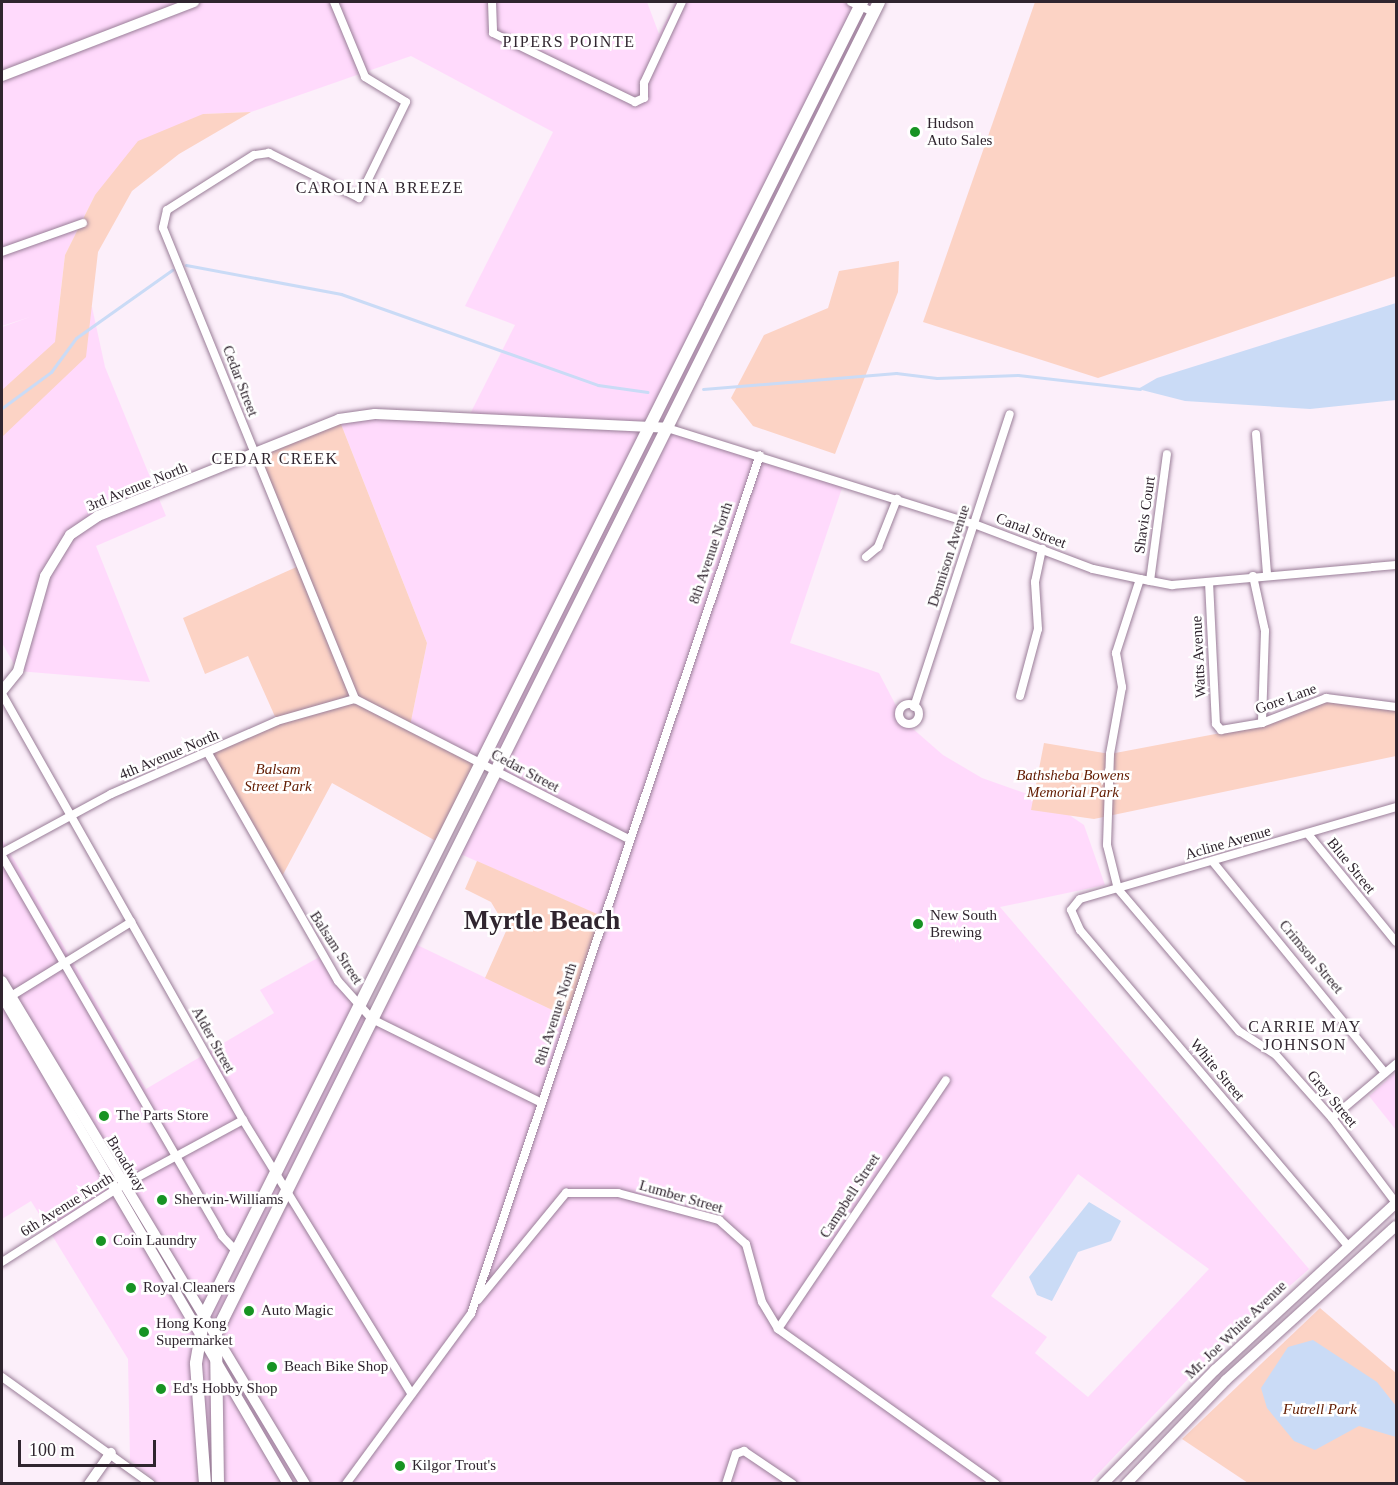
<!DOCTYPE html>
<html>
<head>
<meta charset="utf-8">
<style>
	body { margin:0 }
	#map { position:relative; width:1398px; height:1485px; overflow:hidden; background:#fceffa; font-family:Georgia,serif }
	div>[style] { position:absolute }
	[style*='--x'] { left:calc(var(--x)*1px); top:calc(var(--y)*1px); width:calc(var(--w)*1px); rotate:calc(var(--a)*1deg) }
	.built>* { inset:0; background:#ffdafc }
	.green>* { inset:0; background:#fcd3c5 }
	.water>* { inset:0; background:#cadbf6 }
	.stream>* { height:3px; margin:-1.5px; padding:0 1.5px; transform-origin:1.5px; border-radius:1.5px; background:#cadbf6 }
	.roads { filter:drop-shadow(0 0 2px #9a7e98) drop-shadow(0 0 2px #9a7e98) }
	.street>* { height:8px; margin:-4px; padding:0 4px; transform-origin:4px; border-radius:4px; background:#fff }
	.street>.ring { margin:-4px; padding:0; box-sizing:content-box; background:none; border:8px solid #fff; border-radius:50% }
	.secondary>* { height:10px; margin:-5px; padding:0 5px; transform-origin:5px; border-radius:5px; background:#fff }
	.primary>* { height:12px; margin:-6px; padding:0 6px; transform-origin:6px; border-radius:6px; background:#fff }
	.dots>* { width:16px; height:16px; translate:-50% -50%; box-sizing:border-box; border:3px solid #fff; border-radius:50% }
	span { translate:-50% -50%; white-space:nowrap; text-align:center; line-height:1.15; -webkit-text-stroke:5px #fff; paint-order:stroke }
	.poi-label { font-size:15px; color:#30252f }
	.left { translate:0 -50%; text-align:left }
	.street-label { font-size:15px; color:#30252f }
	.park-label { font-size:15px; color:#621b00; font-style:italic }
	.neighbourhood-label { font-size:16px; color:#30252f; letter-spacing:1.5px }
	.town-label { font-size:27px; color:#30252f; font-weight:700 }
	.frame { position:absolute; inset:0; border:3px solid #30252f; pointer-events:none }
	.scale { position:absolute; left:18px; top:1440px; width:138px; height:27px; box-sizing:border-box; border:3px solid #30252f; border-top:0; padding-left:8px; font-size:18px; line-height:21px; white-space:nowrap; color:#30252f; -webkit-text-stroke:4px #fff; paint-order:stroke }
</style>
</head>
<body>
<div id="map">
	<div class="built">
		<div style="clip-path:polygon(evenodd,2px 2px,647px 2px,659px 34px,676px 2px,847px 2px,873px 12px,667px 427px,844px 482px,790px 643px,879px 673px,904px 721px,943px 755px,982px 778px,1050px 802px,1084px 825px,1105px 885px,1000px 907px,1309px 1269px,1209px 1357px,1089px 1483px,158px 1483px,130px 1460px,128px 1359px,31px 1201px,2px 1219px,2px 839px,146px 1089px,274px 1013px,260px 990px,323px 955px,371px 1019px,411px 942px,569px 1018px,603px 917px,456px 852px,496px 770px,410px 726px,427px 643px,339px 419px,375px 414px,466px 422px,515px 325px,465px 306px,553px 132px,411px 56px,251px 112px,203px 114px,95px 195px,65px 255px,59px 306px,92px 307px,105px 367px,166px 516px,96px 546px,150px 682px,18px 671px,2px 643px,2px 327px,30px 317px,2px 326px,2px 2px,1078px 1174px,1209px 1269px,1088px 1397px,1035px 1353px,1047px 1337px,991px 1296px,1078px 1174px)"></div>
		<div style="clip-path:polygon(1396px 1072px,1396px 1130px,1369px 1096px)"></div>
	</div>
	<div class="green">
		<div style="clip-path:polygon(1035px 2px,1396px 2px,1396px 276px,1098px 378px,923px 322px)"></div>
		<div style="clip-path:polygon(251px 112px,179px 154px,132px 191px,98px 252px,86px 357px,2px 437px,2px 390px,55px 342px,65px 255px,95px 195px,138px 141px,203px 114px)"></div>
		<div style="clip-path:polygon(899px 261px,898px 292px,835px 454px,753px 426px,731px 398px,764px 335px,828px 308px,839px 271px)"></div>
		<div style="clip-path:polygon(339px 419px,427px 643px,410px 726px,482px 763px,443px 845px,332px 783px,279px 882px,209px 755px,277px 721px,248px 656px,205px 674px,183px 618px,301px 565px,256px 457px)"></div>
		<div style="clip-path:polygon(1326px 698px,1396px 707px,1396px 756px,1094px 819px,1031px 810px,1044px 743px,1110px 754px,1226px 732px)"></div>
		<div style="clip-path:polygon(477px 861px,604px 917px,569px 1018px,485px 978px,507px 929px,491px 902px,465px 889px)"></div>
		<div style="clip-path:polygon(1320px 1308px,1396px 1373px,1396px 1483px,1248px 1483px,1182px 1439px)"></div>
	</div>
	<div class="water">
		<div style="clip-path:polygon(1396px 303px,1396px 400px,1310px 409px,1185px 401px,1138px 389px,1157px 378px)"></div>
		<div style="clip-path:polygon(1089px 1202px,1121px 1221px,1111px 1241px,1078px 1252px,1052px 1301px,1037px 1295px,1029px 1277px)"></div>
		<div style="clip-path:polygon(1313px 1340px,1377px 1382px,1396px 1406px,1396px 1437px,1359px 1426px,1315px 1450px,1294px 1441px,1267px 1408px,1261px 1388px,1288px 1347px)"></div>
	</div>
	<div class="stream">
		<div style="--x:186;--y:265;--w:158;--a:10.6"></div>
		<div style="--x:341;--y:294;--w:273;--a:19.5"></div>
		<div style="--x:598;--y:385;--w:50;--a:8"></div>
		<div style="--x:703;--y:389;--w:194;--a:-4.7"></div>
		<div style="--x:896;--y:373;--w:41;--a:7"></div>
		<div style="--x:937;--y:378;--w:81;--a:-2.1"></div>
		<div style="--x:1018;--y:375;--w:123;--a:6.5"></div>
		<div style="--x:2;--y:408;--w:61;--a:-36.3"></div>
		<div style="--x:51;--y:372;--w:42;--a:-53.7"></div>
		<div style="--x:76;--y:338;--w:118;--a:-35.3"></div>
	</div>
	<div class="roads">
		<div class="street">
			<div style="--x:334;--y:2;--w:81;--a:67.5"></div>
			<div style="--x:365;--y:77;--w:48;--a:31.4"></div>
			<div style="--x:406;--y:102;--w:107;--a:116.1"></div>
			<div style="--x:359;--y:198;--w:101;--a:-153.4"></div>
			<div style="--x:269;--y:153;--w:15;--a:172"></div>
			<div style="--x:254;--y:155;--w:103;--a:147.7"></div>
			<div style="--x:167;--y:210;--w:18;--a:103"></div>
			<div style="--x:163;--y:228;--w:509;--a:67.82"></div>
			<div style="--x:355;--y:699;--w:305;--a:27.1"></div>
			<div style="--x:492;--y:2;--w:31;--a:88"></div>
			<div style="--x:493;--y:33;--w:158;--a:25.9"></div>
			<div style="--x:635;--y:102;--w:10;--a:-24"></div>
			<div style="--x:644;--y:98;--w:15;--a:-90"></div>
			<div style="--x:644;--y:83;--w:89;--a:-64.9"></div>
			<div style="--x:851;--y:2;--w:24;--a:24"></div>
			<div style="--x:2;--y:252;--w:86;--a:-19.7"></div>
			<div style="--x:667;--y:428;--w:322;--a:17.4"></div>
			<div style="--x:974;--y:524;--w:127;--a:20.7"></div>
			<div style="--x:1093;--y:569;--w:48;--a:12"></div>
			<div style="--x:1140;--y:579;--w:33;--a:11"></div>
			<div style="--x:1172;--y:585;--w:225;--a:-5.1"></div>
			<div style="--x:1256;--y:434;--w:141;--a:85.5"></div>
			<div style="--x:866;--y:557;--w:16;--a:-40"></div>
			<div style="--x:878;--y:547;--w:52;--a:-68.4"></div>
			<div style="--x:1253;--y:576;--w:56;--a:77.7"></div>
			<div style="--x:1265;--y:631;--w:92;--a:91.9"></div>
			<div style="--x:1140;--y:579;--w:78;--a:108"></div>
			<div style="--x:1116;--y:653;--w:35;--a:80"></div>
			<div style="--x:1122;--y:687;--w:68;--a:100.2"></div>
			<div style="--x:1110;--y:754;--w:91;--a:91.9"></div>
			<div style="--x:1107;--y:845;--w:45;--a:76"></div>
			<div style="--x:1118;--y:889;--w:187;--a:49.6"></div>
			<div style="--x:1239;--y:1031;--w:44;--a:33"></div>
			<div style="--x:1276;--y:1055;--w:84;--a:48.4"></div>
			<div style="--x:1332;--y:1118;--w:106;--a:53"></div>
			<div style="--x:1150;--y:581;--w:128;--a:-82.4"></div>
			<div style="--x:1209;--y:582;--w:142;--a:87.2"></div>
			<div style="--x:1216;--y:724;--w:8;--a:50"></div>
			<div style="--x:1221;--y:730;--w:42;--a:-9.7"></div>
			<div style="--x:1262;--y:723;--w:69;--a:-21.3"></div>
			<div style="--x:1326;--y:698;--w:71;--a:7.3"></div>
			<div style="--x:2;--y:694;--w:489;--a:60.5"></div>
			<div style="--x:243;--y:1120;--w:321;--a:58.4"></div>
			<div style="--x:1020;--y:696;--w:69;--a:-75"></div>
			<div style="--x:1038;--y:629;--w:47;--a:-93.7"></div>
			<div style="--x:1035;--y:582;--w:34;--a:-78"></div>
			<div class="ring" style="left:899px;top:704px;width:12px;height:12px"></div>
			<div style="--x:914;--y:707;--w:308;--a:-71.9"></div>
			<div style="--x:209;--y:755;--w:260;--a:60.3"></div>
			<div style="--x:338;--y:981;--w:51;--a:48.2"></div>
			<div style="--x:372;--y:1019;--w:187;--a:26.3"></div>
			<div style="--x:1308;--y:834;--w:139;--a:50.8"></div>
			<div style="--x:2;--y:853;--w:124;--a:-28.4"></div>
			<div style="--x:111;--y:794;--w:181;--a:-23.7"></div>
			<div style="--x:277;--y:721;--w:81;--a:-15.8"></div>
			<div style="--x:2;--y:856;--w:439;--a:59.9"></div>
			<div style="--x:222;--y:1236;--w:23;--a:47"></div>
			<div style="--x:1213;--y:862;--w:272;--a:50.8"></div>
			<div style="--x:8;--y:998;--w:145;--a:-31.7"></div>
			<div style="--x:1332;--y:1118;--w:84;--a:-40.2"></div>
			<div style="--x:1348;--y:1246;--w:414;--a:-130.3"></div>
			<div style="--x:1080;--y:930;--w:22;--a:-114"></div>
			<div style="--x:1071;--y:910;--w:14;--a:-51"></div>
			<div style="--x:1080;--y:899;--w:329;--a:-16.2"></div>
			<div style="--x:2;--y:1262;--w:141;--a:-32.6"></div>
			<div style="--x:121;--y:1186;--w:139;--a:-28.4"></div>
			<div style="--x:478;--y:1300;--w:139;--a:-50.6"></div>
			<div style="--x:566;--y:1193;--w:52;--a:0"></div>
			<div style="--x:618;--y:1193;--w:105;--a:15"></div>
			<div style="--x:719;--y:1220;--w:36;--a:42"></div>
			<div style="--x:746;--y:1244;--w:60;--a:74.6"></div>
			<div style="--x:762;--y:1302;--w:31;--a:59"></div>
			<div style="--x:778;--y:1329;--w:267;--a:35.4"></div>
			<div style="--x:778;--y:1329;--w:300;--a:-56"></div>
			<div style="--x:2;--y:1377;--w:183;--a:35.7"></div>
			<div style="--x:346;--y:1484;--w:211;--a:-53.7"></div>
			<div style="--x:471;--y:1314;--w:906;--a:-71.41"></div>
			<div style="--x:726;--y:1484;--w:32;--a:-72"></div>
			<div style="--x:736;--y:1454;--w:9;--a:-21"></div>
			<div style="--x:744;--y:1451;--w:59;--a:34"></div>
		</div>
		<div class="secondary">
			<div style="--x:2;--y:76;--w:206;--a:-21.1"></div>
			<div style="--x:2;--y:691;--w:26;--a:-51"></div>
			<div style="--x:18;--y:671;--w:99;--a:-74.1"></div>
			<div style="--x:45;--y:576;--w:48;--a:-58.6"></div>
			<div style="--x:70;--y:535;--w:34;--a:-34"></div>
			<div style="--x:98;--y:516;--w:260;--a:-21.9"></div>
			<div style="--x:339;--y:419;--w:36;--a:-8"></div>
			<div style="--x:375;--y:414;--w:292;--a:2.7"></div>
			<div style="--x:2;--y:981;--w:587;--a:58.94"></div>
			<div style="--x:2;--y:996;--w:566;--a:59.63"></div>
			<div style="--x:89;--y:1484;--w:38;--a:-55"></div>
			<div style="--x:1103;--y:1484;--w:160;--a:-45.5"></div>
			<div style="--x:1215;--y:1370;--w:246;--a:-42.7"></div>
			<div style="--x:1126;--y:1484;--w:144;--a:-46.1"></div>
			<div style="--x:1226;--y:1380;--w:229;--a:-42.2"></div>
		</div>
		<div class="primary">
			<div style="--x:205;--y:1484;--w:121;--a:-94.3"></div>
			<div style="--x:196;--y:1363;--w:48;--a:-80.3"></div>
			<div style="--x:204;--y:1316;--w:1470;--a:-63.4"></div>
			<div style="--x:218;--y:1484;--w:151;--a:-90.8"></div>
			<div style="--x:216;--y:1333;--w:1487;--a:-63.52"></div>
		</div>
	</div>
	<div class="dots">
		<div style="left:915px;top:132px;background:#179323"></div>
		<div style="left:918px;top:924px;background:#179323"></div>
		<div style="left:104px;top:1116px;background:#179323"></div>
		<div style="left:162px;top:1200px;background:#179323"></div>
		<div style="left:101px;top:1241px;background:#179323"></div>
		<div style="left:131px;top:1288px;background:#179323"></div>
		<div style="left:249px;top:1311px;background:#179323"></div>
		<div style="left:144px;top:1332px;background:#179323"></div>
		<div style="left:272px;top:1367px;background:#179323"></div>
		<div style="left:161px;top:1389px;background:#179323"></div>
		<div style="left:400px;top:1466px;background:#179323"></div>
	</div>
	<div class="poi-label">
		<span class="left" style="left:927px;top:132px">Hudson<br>Auto Sales</span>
		<span class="left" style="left:930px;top:924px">New South<br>Brewing</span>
		<span class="left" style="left:116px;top:1116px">The Parts Store</span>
		<span class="left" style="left:174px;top:1200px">Sherwin-Williams</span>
		<span class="left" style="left:113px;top:1241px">Coin Laundry</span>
		<span class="left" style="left:143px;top:1288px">Royal Cleaners</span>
		<span class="left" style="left:261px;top:1311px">Auto Magic</span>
		<span class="left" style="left:156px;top:1332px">Hong Kong<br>Supermarket</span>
		<span class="left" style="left:284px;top:1367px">Beach Bike Shop</span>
		<span class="left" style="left:173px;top:1389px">Ed's Hobby Shop</span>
		<span class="left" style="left:412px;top:1466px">Kilgor Trout's</span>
	</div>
	<div class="street-label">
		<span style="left:240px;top:381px;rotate:69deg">Cedar Street</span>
		<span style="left:137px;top:487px;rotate:-22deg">3rd Avenue North</span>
		<span style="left:1145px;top:515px;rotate:-82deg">Shavis Court</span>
		<span style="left:1031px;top:531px;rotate:21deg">Canal Street</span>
		<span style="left:711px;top:553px;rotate:-71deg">8th Avenue North</span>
		<span style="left:949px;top:556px;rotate:-72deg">Dennison Avenue</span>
		<span style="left:1199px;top:657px;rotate:-93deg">Watts Avenue</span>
		<span style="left:1286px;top:699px;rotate:-20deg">Gore Lane</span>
		<span style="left:169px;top:755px;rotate:-23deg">4th Avenue North</span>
		<span style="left:525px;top:771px;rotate:28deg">Cedar Street</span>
		<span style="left:1228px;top:843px;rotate:-16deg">Acline Avenue</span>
		<span style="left:1351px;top:866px;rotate:51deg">Blue Street</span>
		<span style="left:336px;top:948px;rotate:57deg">Balsam Street</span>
		<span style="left:1311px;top:957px;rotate:50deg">Crimson Street</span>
		<span style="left:556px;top:1014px;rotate:-72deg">8th Avenue North</span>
		<span style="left:213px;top:1040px;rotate:61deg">Alder Street</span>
		<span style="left:1217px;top:1070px;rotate:50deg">White Street</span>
		<span style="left:1332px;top:1099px;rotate:50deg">Grey Street</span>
		<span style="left:126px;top:1164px;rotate:59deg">Broadway</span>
		<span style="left:850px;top:1196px;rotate:-57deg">Campbell Street</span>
		<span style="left:681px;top:1197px;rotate:16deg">Lumber Street</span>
		<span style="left:67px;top:1205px;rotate:-32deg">6th Avenue North</span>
		<span style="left:1236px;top:1330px;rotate:-44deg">Mr. Joe White Avenue</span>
	</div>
	<div class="park-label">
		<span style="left:278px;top:778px">Balsam<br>Street Park</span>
		<span style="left:1073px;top:784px">Bathsheba Bowens<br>Memorial Park</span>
		<span style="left:1320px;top:1410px">Futrell Park</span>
	</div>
	<div class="neighbourhood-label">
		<span style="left:569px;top:42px">PIPERS POINTE</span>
		<span style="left:380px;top:188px">CAROLINA BREEZE</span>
		<span style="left:275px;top:459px">CEDAR CREEK</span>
		<span style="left:1305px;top:1036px">CARRIE MAY<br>JOHNSON</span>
	</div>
	<div class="town-label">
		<span style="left:542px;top:921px">Myrtle Beach</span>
	</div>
	<div class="frame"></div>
	<div class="scale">100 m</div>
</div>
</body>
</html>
